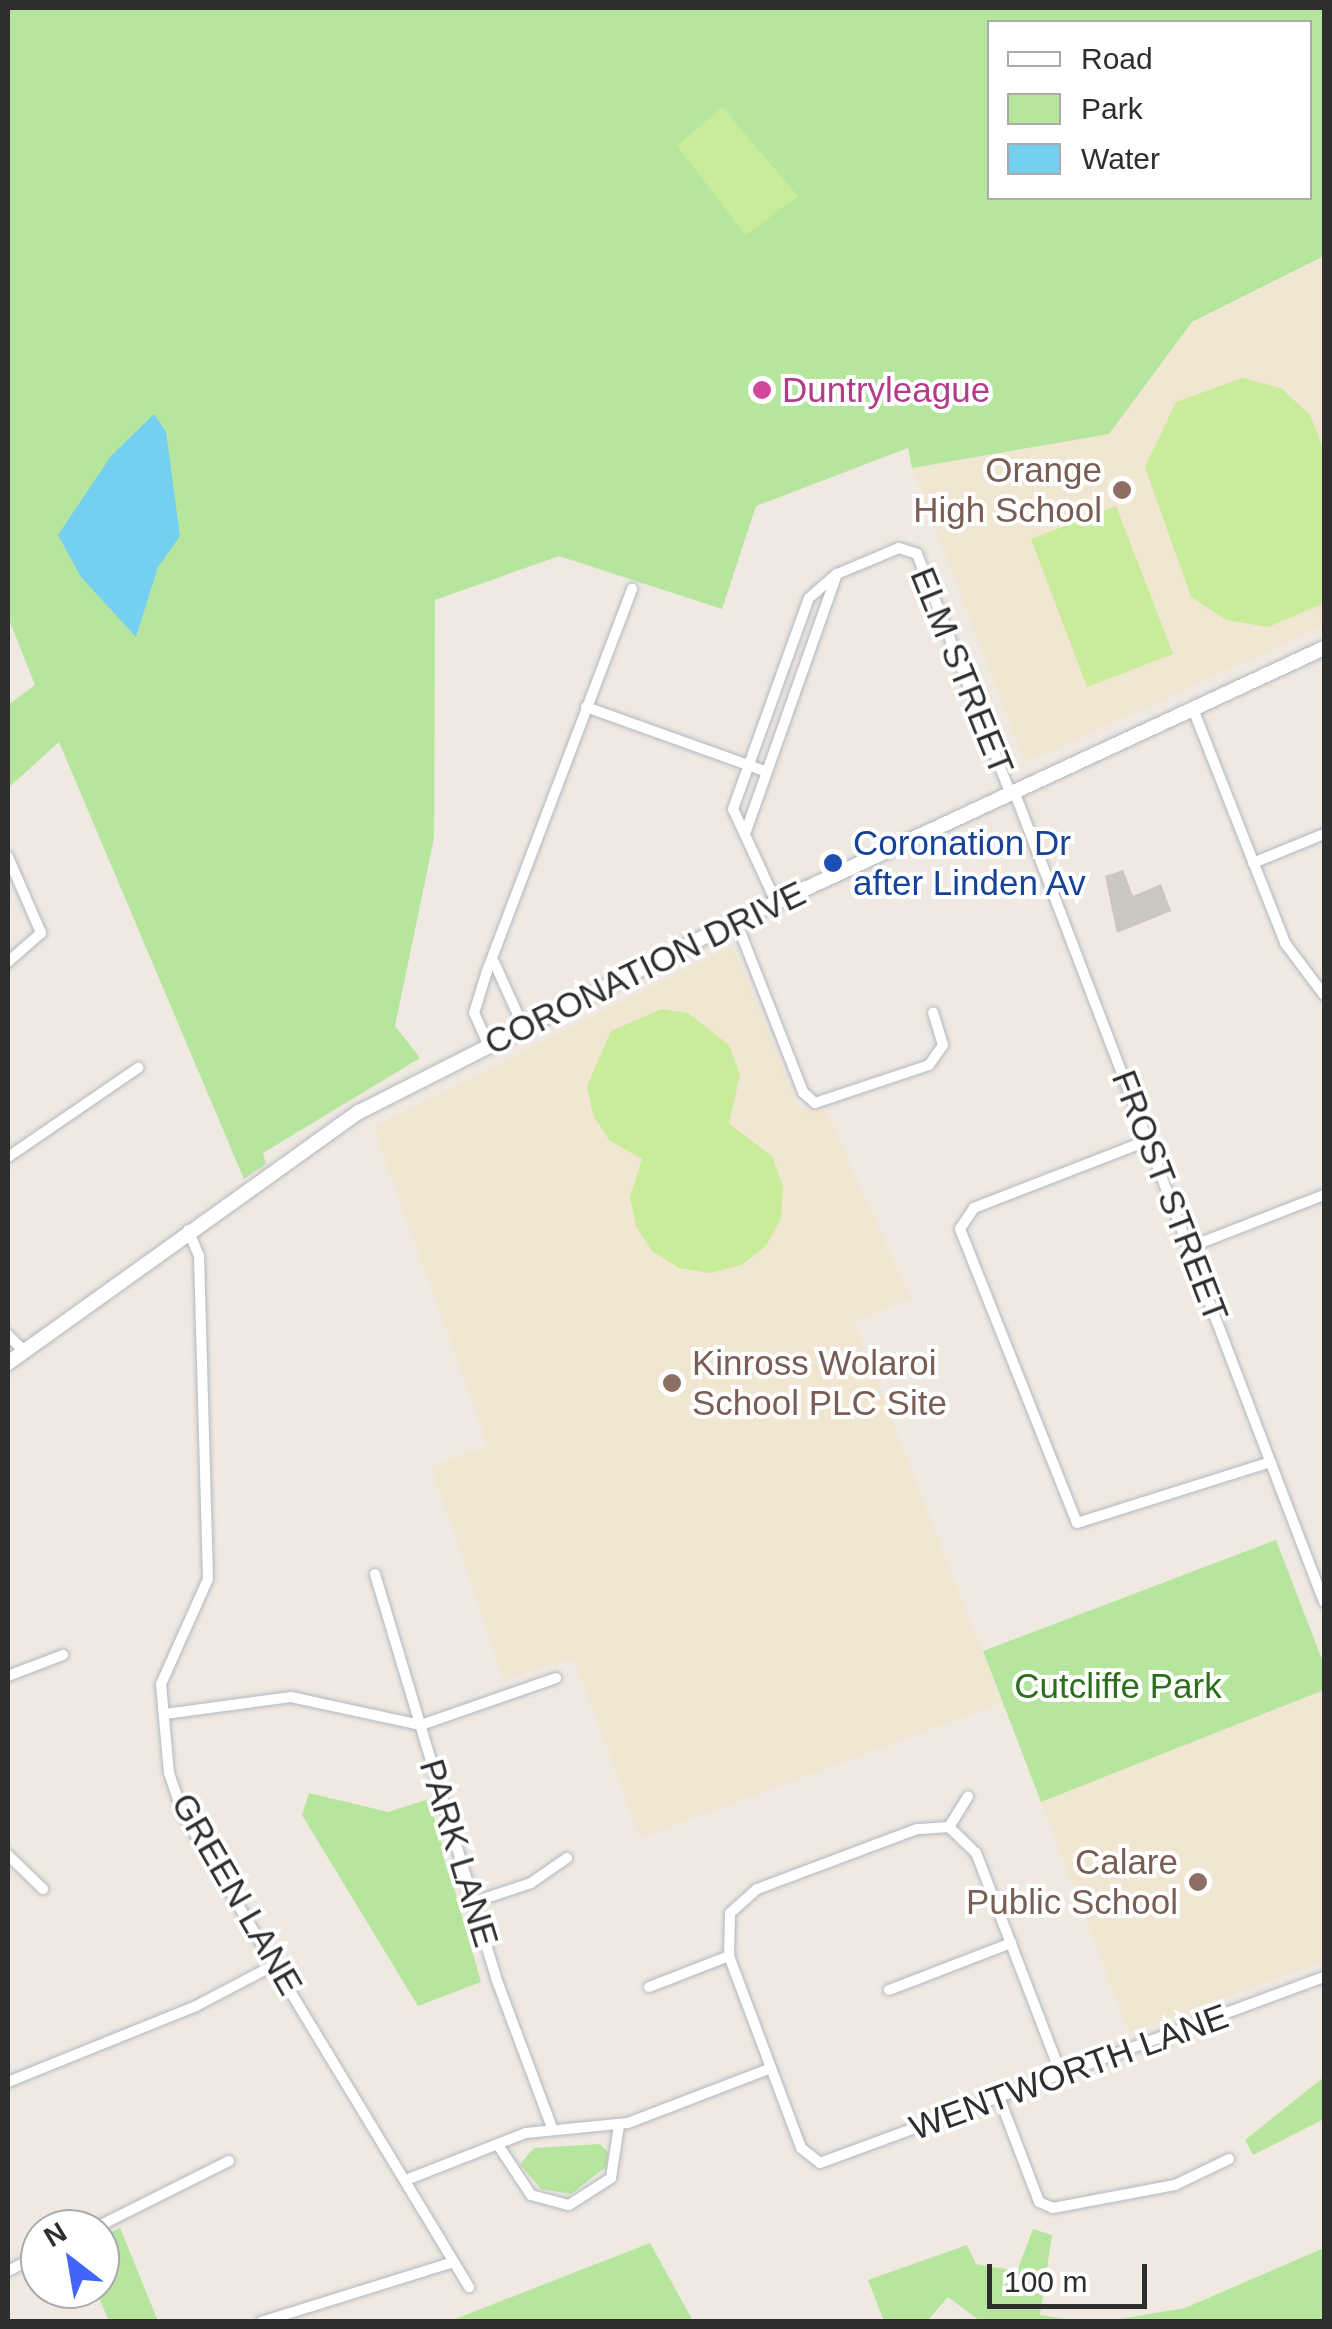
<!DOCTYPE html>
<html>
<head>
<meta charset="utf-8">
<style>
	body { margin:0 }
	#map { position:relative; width:1332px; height:2329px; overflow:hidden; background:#efe9e1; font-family:Helvetica,sans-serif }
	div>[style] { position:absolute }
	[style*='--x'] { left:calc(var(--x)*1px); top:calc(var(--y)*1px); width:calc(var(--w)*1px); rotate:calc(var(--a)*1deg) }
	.education>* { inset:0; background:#f0e6d1 }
	.green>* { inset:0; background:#b6e59e }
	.pitch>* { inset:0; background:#c9ec9a }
	.water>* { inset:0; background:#75cff0 }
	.building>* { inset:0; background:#cbc7bf }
	.roads { filter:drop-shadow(0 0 2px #b4b7c1) drop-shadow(0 0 2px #b4b7c1) }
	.street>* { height:10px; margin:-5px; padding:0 5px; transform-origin:5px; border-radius:5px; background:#fff }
	.secondary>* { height:14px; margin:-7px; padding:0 7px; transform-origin:7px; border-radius:7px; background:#fff }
	.dots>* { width:28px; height:28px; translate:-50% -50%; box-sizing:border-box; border:5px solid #fff; border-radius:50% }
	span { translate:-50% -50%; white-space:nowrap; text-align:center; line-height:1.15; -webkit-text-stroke:8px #fff; paint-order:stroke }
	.hotel-label { font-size:35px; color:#b23c85 }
	.left { translate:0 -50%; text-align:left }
	.education-label { font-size:35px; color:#785e54 }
	.right { translate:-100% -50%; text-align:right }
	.street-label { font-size:35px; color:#2e2e2e }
	.transit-label { font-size:35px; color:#164399 }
	.park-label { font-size:35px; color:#2c6e1b }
	.frame { position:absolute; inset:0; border:10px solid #2e2e2e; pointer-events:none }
	.legend { position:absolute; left:987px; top:20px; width:325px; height:180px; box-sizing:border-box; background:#fff; border:2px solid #ababab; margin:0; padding:12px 18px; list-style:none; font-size:30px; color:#2e2e2e }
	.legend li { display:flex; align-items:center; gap:20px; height:50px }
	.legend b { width:50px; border:2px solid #ababab }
	.north { position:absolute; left:20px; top:2209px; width:100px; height:100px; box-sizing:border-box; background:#fff; border:2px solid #ababab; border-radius:50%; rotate:329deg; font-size:28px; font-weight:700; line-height:40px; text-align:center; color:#2e2e2e }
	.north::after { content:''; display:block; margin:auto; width:35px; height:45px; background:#4264fb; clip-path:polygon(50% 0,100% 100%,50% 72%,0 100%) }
	.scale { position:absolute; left:987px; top:2264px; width:160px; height:45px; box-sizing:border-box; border:5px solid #2e2e2e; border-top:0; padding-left:12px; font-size:30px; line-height:35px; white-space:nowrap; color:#2e2e2e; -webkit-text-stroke:8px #fff; paint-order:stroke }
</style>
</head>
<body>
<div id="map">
	<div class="education">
		<div style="clip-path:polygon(1324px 256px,1324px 626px,1025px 763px,912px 468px,1109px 434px,1192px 322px)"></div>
		<div style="clip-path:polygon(733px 945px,798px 1108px,826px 1110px,911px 1299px,854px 1321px,1002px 1703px,640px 1838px,573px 1657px,504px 1681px,431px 1466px,488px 1446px,373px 1127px)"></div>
		<div style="clip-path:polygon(1324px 1690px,1324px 1961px,1129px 2033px,1041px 1802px)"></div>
	</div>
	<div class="green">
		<div style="clip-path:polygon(evenodd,8px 8px,1324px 8px,1324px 256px,1192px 322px,1109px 434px,912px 468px,908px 448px,756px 506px,722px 609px,559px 556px,435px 600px,434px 838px,395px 1026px,420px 1058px,263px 1153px,266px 1164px,244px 1179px,59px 742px,8px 788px,8px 705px,35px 685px,8px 617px,8px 8px,989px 22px,1310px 22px,1310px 198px,989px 198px,989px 22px)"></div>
		<div style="clip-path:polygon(1276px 1540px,1324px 1665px,1324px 1690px,1041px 1802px,983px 1651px)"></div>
		<div style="clip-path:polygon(309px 1793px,388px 1812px,429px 1799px,481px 1982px,418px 2006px,302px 1815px)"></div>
		<div style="clip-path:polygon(1324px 2077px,1324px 2119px,1253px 2155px,1245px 2140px)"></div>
		<div style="clip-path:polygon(600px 2144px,609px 2154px,606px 2167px,571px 2194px,541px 2189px,520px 2164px,534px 2148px)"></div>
		<div style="clip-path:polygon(120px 2228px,158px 2321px,109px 2321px,95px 2289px,100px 2237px)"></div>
		<div style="clip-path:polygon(1033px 2229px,1052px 2235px,1040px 2315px,1079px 2321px,980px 2321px,948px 2297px,927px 2321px,884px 2321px,868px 2280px,967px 2245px,976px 2264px,1017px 2271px)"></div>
		<div style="clip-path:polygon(650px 2243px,693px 2321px,450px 2321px)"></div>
		<div style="clip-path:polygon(1324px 2248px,1324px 2321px,1108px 2321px,1185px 2308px)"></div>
	</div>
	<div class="pitch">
		<div style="clip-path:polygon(722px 107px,798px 196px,746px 235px,677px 146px)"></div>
		<div style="clip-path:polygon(1242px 378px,1281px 388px,1310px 415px,1324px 450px,1324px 603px,1268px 627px,1226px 620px,1191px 597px,1145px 467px,1176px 402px)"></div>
		<div style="clip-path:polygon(1116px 506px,1173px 654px,1087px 687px,1031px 539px)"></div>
		<div style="clip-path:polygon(662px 1009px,688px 1013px,729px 1045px,740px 1075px,729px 1124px,772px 1156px,783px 1186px,781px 1218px,766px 1246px,741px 1265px,710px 1273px,679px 1268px,652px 1251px,636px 1226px,630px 1197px,642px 1159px,609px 1140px,593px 1115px,587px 1086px,611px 1031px)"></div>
	</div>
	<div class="water">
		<div style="clip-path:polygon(154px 414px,166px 432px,180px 536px,158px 567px,136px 637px,81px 577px,58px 535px,111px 456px)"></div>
	</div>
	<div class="building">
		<div style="clip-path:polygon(1123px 870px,1133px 896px,1161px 884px,1171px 911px,1117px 933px,1105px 876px)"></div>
	</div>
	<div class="roads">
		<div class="street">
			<div style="--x:586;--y:707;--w:190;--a:19.7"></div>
			<div style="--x:1193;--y:709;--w:251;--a:68.5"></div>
			<div style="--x:1285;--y:943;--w:65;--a:53.1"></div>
			<div style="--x:1014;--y:791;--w:868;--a:69.08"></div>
			<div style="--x:746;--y:831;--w:269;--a:-70.5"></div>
			<div style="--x:8;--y:857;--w:83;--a:66.5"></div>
			<div style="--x:41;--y:933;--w:44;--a:138.7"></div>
			<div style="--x:1253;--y:863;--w:77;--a:-22.2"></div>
			<div style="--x:776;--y:902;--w:102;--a:-114.8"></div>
			<div style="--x:733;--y:809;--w:224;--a:-70.2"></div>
			<div style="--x:809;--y:598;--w:37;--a:-41"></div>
			<div style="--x:837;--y:574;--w:67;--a:-22.8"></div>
			<div style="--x:899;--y:548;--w:19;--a:18"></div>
			<div style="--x:917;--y:554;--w:256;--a:68.7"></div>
			<div style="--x:736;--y:921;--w:184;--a:68.6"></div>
			<div style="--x:803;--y:1092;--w:16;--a:43"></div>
			<div style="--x:815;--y:1103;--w:120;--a:-18.4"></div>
			<div style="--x:929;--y:1065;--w:24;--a:-55"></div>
			<div style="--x:943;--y:1045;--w:34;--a:-107"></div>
			<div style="--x:494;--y:962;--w:70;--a:65.6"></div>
			<div style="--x:488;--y:1044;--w:34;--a:-114"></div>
			<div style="--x:474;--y:1013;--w:44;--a:-72.8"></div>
			<div style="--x:487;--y:971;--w:409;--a:-69.2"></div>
			<div style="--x:1149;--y:1140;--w:188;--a:158.8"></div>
			<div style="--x:974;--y:1208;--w:25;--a:124"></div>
			<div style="--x:960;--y:1229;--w:316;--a:68.3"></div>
			<div style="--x:1077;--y:1523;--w:203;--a:-17.5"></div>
			<div style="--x:8;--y:1157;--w:158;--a:-34.4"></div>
			<div style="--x:188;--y:1230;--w:28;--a:67"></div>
			<div style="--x:199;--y:1256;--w:323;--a:88.4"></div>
			<div style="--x:208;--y:1579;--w:115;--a:114.1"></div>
			<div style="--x:161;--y:1684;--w:89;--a:84.9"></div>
			<div style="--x:169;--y:1773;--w:43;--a:71.1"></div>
			<div style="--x:183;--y:1814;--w:553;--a:58.84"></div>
			<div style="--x:1190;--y:1247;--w:144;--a:-21.2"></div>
			<div style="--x:8;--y:1335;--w:21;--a:45"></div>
			<div style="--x:375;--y:1574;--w:422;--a:73.3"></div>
			<div style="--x:496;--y:1978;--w:160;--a:69.5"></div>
			<div style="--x:8;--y:1676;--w:59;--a:-20.9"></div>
			<div style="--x:165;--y:1714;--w:127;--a:-7.7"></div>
			<div style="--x:291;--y:1697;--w:133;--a:12.2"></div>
			<div style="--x:421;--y:1725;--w:143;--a:-19.2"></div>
			<div style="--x:949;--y:1827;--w:36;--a:-58"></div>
			<div style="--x:8;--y:1855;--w:49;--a:44.2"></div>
			<div style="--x:477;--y:1901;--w:57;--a:-18.4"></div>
			<div style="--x:531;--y:1883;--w:44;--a:-34.8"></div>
			<div style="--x:649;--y:1987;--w:86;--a:-21.2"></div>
			<div style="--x:889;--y:1990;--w:131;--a:-21.1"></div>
			<div style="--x:1061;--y:2074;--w:237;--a:-111"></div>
			<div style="--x:976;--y:1853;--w:37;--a:-136"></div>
			<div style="--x:949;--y:1827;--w:32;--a:176"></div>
			<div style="--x:917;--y:1829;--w:171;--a:159.4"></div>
			<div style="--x:757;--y:1889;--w:36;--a:138"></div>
			<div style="--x:730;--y:1913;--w:43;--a:91.3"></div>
			<div style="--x:729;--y:1956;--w:205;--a:69.4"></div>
			<div style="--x:801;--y:2148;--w:24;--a:38"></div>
			<div style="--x:820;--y:2163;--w:537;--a:-20.26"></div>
			<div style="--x:8;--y:2082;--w:203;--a:-22"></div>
			<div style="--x:196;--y:2006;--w:90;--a:-27.7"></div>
			<div style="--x:999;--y:2097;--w:112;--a:69.1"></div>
			<div style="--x:1039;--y:2202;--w:15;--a:23"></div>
			<div style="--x:1053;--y:2208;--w:124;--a:-10.7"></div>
			<div style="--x:1175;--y:2185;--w:60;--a:-25.7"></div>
			<div style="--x:498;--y:2145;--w:60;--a:56.6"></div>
			<div style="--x:531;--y:2195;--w:39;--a:15"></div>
			<div style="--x:569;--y:2205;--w:50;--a:-32.7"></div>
			<div style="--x:611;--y:2178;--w:53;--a:-81.3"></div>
			<div style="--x:406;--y:2180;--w:129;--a:-21.4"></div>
			<div style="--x:526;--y:2133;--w:102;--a:-5.6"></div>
			<div style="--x:628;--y:2123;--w:153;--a:-21"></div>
			<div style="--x:93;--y:2229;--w:152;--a:-26.6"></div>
			<div style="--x:8;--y:2271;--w:36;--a:-27"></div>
			<div style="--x:261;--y:2322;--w:198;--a:-17.3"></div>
		</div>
		<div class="secondary">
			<div style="--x:8;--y:1363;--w:432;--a:-35.6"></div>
			<div style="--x:359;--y:1112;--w:423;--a:-26.9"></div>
			<div style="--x:736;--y:921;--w:648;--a:-24.9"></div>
		</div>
	</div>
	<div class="dots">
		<div style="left:762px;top:390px;background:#d1479c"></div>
		<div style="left:1122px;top:490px;background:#8d6e63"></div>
		<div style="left:833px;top:863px;background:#1a4fb4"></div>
		<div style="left:672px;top:1383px;background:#8d6e63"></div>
		<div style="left:1198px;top:1882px;background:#8d6e63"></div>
	</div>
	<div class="hotel-label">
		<span class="left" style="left:782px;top:390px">Duntryleague</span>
	</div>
	<div class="education-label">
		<span class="right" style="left:1102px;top:490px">Orange<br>High School</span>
		<span class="left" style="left:692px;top:1383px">Kinross Wolaroi<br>School PLC Site</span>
		<span class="right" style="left:1178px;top:1882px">Calare<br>Public School</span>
	</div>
	<div class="street-label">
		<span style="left:962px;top:671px;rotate:68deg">ELM STREET</span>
		<span style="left:645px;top:968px;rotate:-26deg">CORONATION DRIVE</span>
		<span style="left:1170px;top:1196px;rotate:69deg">FROST STREET</span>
		<span style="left:459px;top:1853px;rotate:73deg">PARK LANE</span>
		<span style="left:237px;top:1894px;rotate:60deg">GREEN LANE</span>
		<span style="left:1069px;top:2072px;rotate:-20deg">WENTWORTH LANE</span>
	</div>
	<div class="transit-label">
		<span class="left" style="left:853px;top:863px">Coronation Dr<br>after Linden Av</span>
	</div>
	<div class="park-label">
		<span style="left:1118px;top:1686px">Cutcliffe Park</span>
	</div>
	<div class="frame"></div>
	<ul class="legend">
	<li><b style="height:12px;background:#fff"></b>Road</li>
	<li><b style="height:28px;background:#b6e59e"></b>Park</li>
	<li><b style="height:28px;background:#75cff0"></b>Water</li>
	</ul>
	<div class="north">N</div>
	<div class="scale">100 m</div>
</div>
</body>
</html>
